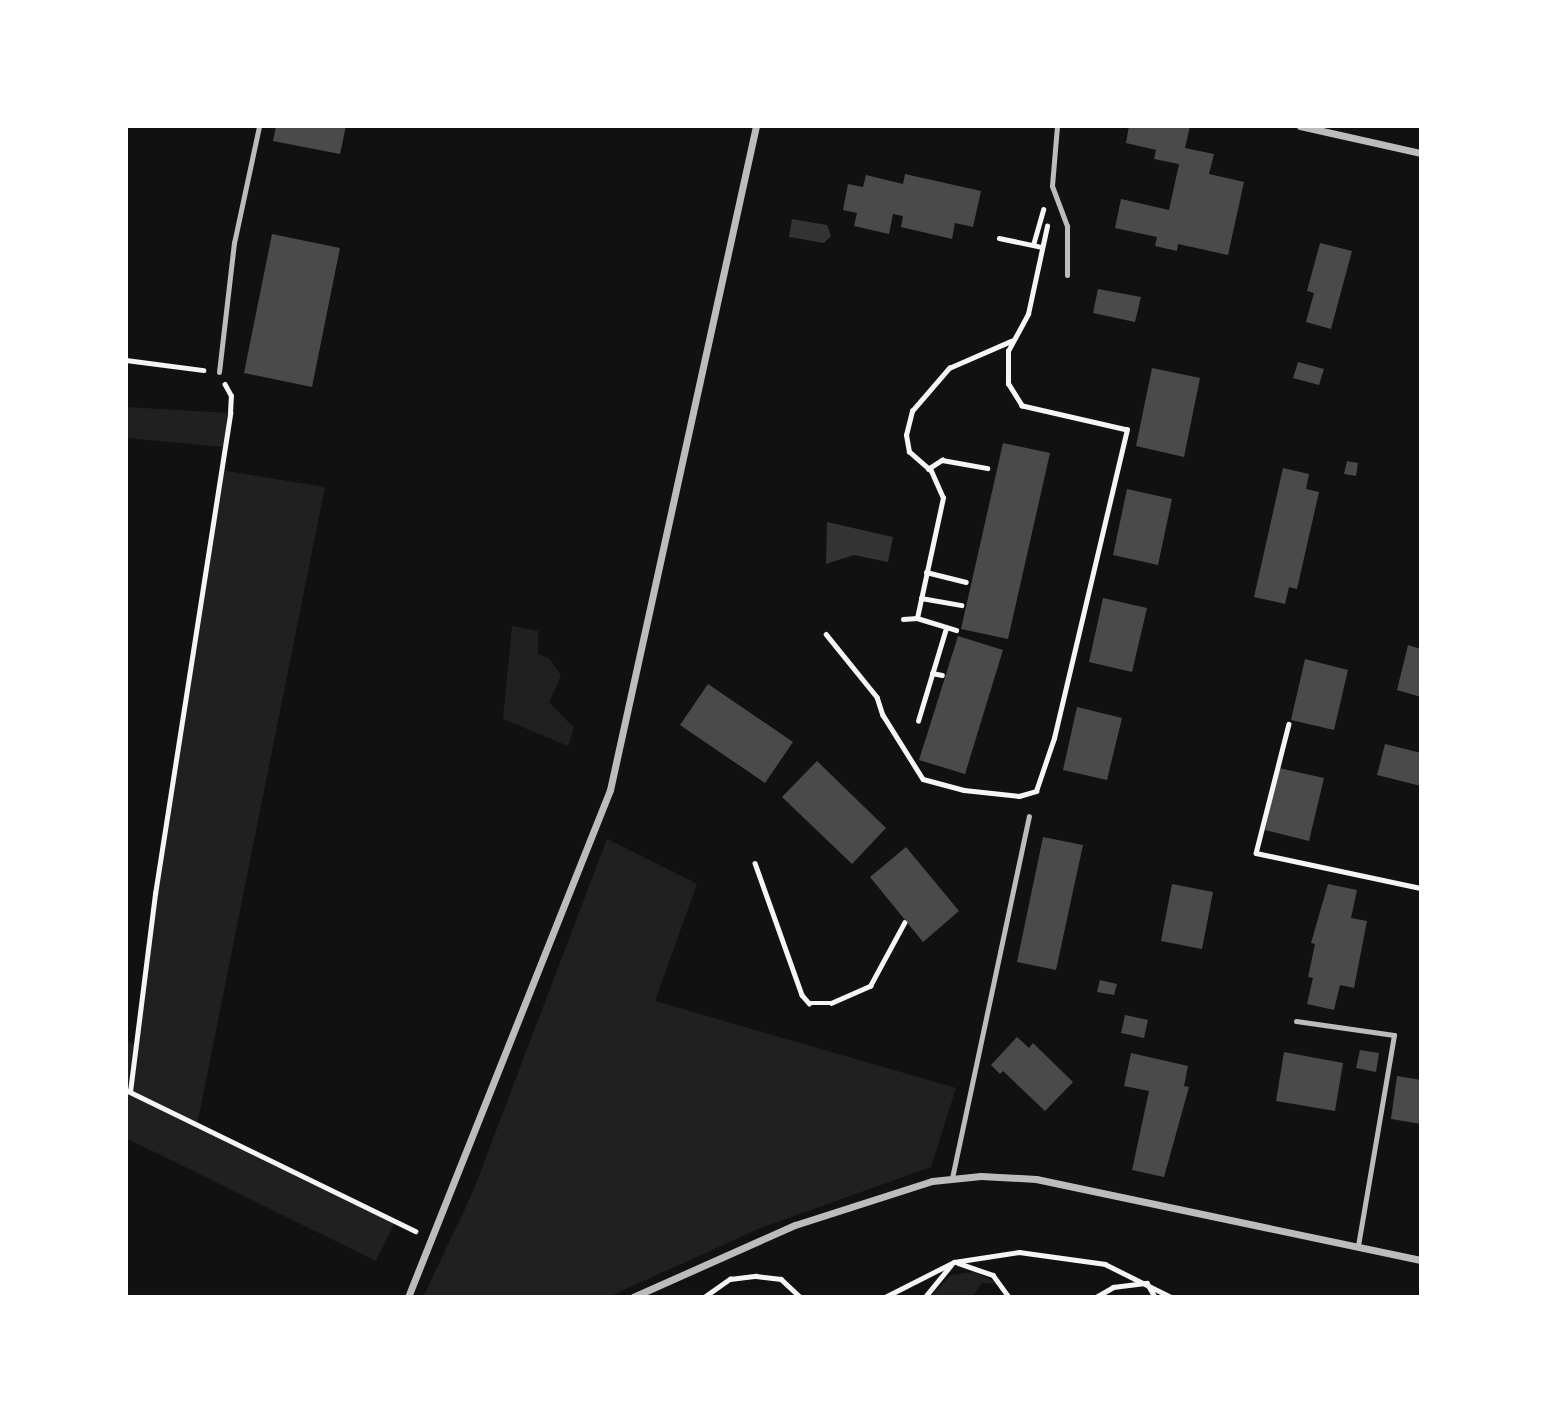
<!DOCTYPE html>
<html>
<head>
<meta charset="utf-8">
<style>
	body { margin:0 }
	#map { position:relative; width:1547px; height:1423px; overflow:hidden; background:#111; font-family:Raleway,sans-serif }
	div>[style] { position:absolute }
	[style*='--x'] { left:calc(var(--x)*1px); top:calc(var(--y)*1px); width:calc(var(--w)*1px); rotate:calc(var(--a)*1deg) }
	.green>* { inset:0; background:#202020 }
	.water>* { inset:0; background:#333 }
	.building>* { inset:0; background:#4a4a4a }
	.path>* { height:4.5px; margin:-2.25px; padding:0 2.25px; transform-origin:2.25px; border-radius:2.25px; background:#f5f5f5 }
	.service>* { height:5px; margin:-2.5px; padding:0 2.5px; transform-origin:2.5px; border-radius:2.5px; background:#bcbcbc }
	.minor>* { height:7px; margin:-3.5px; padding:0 3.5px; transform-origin:3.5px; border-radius:3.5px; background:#bcbcbc }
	span { translate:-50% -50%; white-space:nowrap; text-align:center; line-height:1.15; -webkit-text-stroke:7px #fff; paint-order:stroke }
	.frame { position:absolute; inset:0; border:128px solid #fff; pointer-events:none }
</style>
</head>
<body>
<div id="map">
	<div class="green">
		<div style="clip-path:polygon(126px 407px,230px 413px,224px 447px,126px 438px)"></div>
		<div style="clip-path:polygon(221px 470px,325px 487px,197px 1125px,395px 1222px,376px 1261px,126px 1138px,126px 1041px,134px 1044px)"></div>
		<div style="clip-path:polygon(512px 626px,538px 631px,538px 654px,550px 659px,561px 676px,549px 702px,574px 728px,568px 746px,503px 719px)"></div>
		<div style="clip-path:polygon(607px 839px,697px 884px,655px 1001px,956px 1088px,931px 1167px,763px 1227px,608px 1297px,423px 1297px,472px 1194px)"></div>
		<div style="clip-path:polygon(974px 1272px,1000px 1284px,982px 1283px,972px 1297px,930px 1297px,951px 1275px)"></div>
	</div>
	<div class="water">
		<div style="clip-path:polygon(792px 219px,827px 225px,831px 236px,824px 243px,789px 237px)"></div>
		<div style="clip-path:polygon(827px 522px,893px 537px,888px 562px,854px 555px,826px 564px)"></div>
	</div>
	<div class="building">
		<div style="clip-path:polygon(276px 126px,346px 126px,340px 154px,273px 141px)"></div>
		<div style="clip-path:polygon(1129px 126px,1190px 126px,1185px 148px,1214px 154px,1209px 174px,1244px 182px,1228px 255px,1178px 244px,1177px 251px,1155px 246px,1157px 237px,1115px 228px,1121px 199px,1169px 210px,1179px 164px,1154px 159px,1156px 150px,1126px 143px)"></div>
		<div style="clip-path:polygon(905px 174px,981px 191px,973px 227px,955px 223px,952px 239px,901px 227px,903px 216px,893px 214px,889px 234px,854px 226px,857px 213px,843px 210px,848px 184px,863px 187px,866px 175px,903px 184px)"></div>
		<div style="clip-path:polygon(272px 234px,340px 248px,312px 387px,244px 373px)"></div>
		<div style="clip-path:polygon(1320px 243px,1352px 251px,1331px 329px,1306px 322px,1314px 293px,1307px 291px)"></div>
		<div style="clip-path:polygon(1098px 289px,1141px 297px,1135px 322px,1093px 313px)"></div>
		<div style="clip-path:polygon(1298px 362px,1324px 369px,1319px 385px,1293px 378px)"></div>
		<div style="clip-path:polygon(1152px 368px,1200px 378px,1184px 457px,1136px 446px)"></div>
		<div style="clip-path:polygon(1003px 443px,1050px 453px,1008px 639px,961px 629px)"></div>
		<div style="clip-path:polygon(1347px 461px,1358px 463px,1356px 476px,1344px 474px)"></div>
		<div style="clip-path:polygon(1283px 468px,1309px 474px,1306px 489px,1319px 492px,1297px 589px,1289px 587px,1285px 604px,1254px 597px)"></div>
		<div style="clip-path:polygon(1127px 489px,1172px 499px,1158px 565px,1113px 555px)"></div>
		<div style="clip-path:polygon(1103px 598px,1147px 608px,1132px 672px,1089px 662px)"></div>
		<div style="clip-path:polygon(958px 636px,1003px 650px,965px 774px,919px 760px)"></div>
		<div style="clip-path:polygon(1408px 645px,1421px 649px,1421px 697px,1397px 690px)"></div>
		<div style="clip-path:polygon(1305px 659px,1348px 670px,1334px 730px,1291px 720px)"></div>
		<div style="clip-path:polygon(708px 684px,793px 742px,765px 783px,680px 725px)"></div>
		<div style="clip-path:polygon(1077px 707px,1122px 718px,1107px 780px,1063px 770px)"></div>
		<div style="clip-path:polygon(1385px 744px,1421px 753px,1421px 786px,1377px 775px)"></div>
		<div style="clip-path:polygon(817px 761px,886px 828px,852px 864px,782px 797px)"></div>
		<div style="clip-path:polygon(1279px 768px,1324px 778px,1309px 841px,1265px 830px)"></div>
		<div style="clip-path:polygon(1043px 837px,1083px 845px,1056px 970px,1017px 962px)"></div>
		<div style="clip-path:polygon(906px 847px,959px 911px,923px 942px,870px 877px)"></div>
		<div style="clip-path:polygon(1172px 884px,1213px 892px,1202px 949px,1161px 941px)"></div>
		<div style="clip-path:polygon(1328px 884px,1357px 890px,1351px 918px,1367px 921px,1354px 988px,1340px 985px,1334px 1010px,1307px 1004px,1313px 978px,1308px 977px,1315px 944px,1311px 943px)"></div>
		<div style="clip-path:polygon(1100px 980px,1117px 984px,1114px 995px,1097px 992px)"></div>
		<div style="clip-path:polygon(1125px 1015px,1148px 1020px,1144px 1038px,1121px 1033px)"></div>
		<div style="clip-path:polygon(1017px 1037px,1029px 1048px,1033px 1043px,1073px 1082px,1045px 1111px,1003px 1071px,1000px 1074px,991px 1065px)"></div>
		<div style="clip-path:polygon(1360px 1050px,1379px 1053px,1376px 1072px,1356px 1068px)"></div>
		<div style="clip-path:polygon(1284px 1052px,1343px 1063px,1335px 1111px,1276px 1101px)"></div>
		<div style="clip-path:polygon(1131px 1053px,1188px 1066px,1184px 1086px,1189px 1087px,1164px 1177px,1132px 1170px,1149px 1091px,1124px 1086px)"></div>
		<div style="clip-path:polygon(1397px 1076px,1421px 1080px,1421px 1124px,1391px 1119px)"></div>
	</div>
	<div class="path">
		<div style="--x:999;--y:238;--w:44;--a:11.8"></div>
		<div style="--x:1033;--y:245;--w:37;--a:-74"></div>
		<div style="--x:126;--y:360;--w:78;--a:7.4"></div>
		<div style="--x:928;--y:469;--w:17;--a:-33"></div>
		<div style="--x:942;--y:460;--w:46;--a:10.1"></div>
		<div style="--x:926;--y:572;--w:41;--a:14"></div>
		<div style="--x:921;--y:598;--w:41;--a:9.9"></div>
		<div style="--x:917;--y:618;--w:41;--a:17.1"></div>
		<div style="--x:903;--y:619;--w:14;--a:-4"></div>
		<div style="--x:917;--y:618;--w:123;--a:-77.8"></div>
		<div style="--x:943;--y:498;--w:30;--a:-114"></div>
		<div style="--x:931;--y:471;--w:29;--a:-139"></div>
		<div style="--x:909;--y:452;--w:17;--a:-100"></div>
		<div style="--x:906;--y:435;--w:25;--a:-76"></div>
		<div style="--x:912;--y:411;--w:57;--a:-49.3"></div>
		<div style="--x:949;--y:368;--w:68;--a:-23.5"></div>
		<div style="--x:826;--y:634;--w:81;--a:51"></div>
		<div style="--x:877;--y:697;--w:19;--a:72"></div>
		<div style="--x:883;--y:715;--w:75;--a:58"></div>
		<div style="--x:923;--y:779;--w:42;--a:15"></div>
		<div style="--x:964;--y:790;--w:55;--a:6.2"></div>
		<div style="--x:1019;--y:796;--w:18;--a:-16"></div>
		<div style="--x:1036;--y:791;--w:56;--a:-71.2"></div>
		<div style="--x:1054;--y:738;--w:317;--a:-76.7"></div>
		<div style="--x:1127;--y:430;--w:108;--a:-167.1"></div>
		<div style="--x:1022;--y:406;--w:26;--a:-122"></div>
		<div style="--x:1008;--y:384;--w:33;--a:-90"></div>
		<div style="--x:1008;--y:351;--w:42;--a:-61.6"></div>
		<div style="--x:1028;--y:314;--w:90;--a:-77.8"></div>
		<div style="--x:932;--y:673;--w:10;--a:11"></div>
		<div style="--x:918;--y:721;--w:97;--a:-73.2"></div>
		<div style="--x:1289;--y:724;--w:133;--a:104.3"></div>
		<div style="--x:1256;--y:853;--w:169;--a:12"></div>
		<div style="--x:755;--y:863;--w:140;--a:70.4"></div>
		<div style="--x:802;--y:995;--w:11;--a:49"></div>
		<div style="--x:809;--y:1003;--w:22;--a:0"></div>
		<div style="--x:831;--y:1003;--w:43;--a:-23.6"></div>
		<div style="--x:870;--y:986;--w:72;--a:-61.6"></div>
		<div style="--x:126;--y:1090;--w:322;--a:26"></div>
		<div style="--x:130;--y:1092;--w:200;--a:-82.8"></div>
		<div style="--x:155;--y:894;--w:487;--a:-81.1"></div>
		<div style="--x:230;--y:413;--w:17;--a:-87"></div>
		<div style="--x:231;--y:396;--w:13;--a:-119"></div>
		<div style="--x:958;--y:1263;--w:37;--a:19"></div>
		<div style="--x:993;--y:1275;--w:27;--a:54"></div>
		<div style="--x:704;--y:1297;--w:32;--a:-35"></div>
		<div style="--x:730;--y:1279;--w:26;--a:-7"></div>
		<div style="--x:756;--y:1276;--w:25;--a:7"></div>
		<div style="--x:781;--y:1279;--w:26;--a:43"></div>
		<div style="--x:885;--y:1297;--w:77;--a:-26.9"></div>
		<div style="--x:954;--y:1262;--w:66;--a:-8.7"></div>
		<div style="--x:1019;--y:1252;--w:87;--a:7.9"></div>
		<div style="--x:1105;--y:1264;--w:74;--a:26.6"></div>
		<div style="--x:925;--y:1297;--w:41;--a:-50.9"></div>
		<div style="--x:1096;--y:1297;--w:20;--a:-30"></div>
		<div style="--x:1113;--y:1287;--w:34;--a:-7"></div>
		<div style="--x:1147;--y:1283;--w:16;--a:60"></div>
	</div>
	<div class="service">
		<div style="--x:1057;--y:126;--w:60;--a:94.8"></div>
		<div style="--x:1052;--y:186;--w:43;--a:69.4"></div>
		<div style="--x:1067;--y:226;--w:49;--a:90"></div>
		<div style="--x:219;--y:372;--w:130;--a:-83.4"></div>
		<div style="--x:234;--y:243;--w:120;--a:-77.9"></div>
		<div style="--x:1296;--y:1021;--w:99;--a:8.1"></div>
		<div style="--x:1394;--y:1035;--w:214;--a:99.7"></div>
		<div style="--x:952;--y:1178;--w:370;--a:-78"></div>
	</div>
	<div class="minor">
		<div style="--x:1300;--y:126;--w:124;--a:12.6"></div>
		<div style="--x:408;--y:1297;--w:546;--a:-68.28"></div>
		<div style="--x:610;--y:790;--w:680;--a:-77.6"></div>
		<div style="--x:633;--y:1297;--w:177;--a:-24"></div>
		<div style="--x:795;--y:1225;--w:144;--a:-17.8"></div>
		<div style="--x:932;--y:1181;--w:49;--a:-5.8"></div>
		<div style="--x:981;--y:1176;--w:55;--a:3.1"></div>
		<div style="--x:1036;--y:1179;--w:393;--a:11.9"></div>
	</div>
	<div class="frame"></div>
</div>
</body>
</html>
